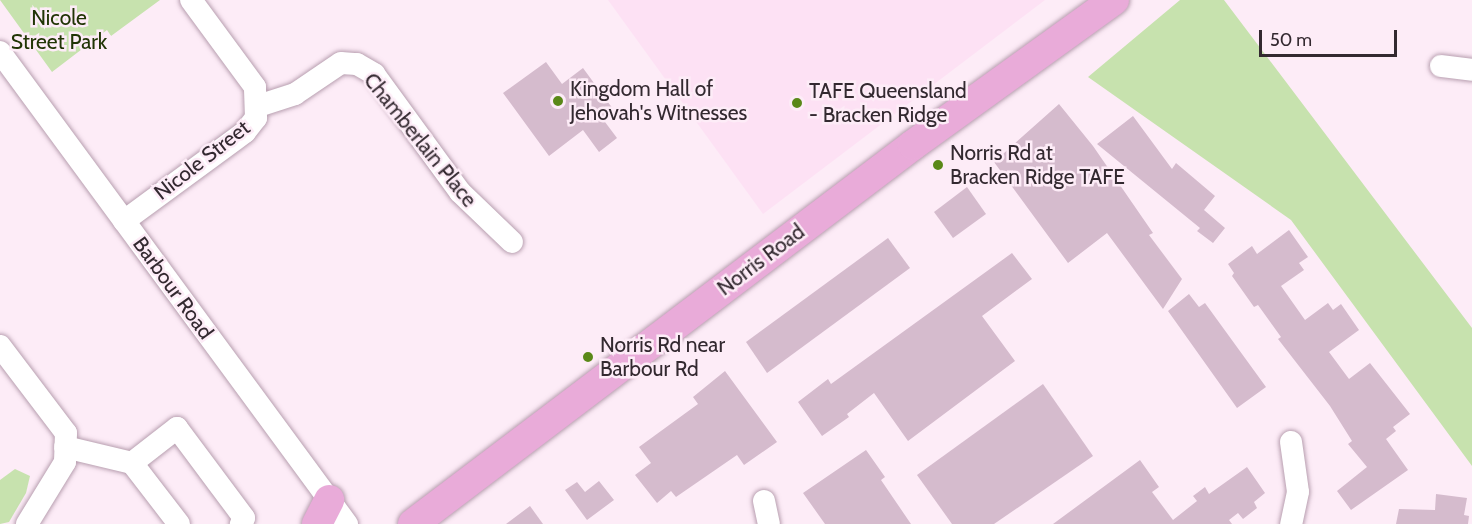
<!DOCTYPE html>
<html>
<head>
<meta charset="utf-8">
<style>
	body { margin:0 }
	#map { position:relative; width:1472px; height:524px; overflow:hidden; background:#fdecf7; font-family:Cabin,sans-serif }
	div>[style] { position:absolute }
	[style*='--x'] { left:calc(var(--x)*1px); top:calc(var(--y)*1px); width:calc(var(--w)*1px); rotate:calc(var(--a)*1deg) }
	.built>* { inset:0; background:#fde1f4 }
	.green>* { inset:0; background:#c7e2ae }
	.building>* { inset:0; background:#d5bbcd }
	.roads { filter:drop-shadow(0 0 2px #b89fb0) drop-shadow(0 0 2px #b89fb0) }
	.minor>* { height:22px; margin:-11px; padding:0 11px; transform-origin:11px; border-radius:11px; background:#fff }
	.major>* { height:30px; margin:-15px; padding:0 15px; transform-origin:15px; border-radius:15px; background:#e9abd9 }
	.dots>* { width:16px; height:16px; translate:-50% -50%; box-sizing:border-box; border:3px solid #fdecf7; border-radius:50% }
	span { translate:-50% -50%; white-space:nowrap; text-align:center; line-height:1.15; -webkit-text-stroke:5px #fdecf7; paint-order:stroke }
	.park-label { font-size:21px; color:#213505 }
	.poi-label { font-size:21px; color:#332930 }
	.left { translate:0 -50%; text-align:left }
	.street-label { font-size:21px; color:#332930 }
	.scale { position:absolute; left:1259px; top:30px; width:138px; height:27px; box-sizing:border-box; border:3px solid #332930; border-top:0; padding-left:8px; font-size:18px; line-height:21px; white-space:nowrap; color:#332930; -webkit-text-stroke:4px #fdecf7; paint-order:stroke }
</style>
</head>
<body>
<div id="map">
	<div class="built">
		<div style="clip-path:polygon(608px 0,1045px 0,763px 214px)"></div>
	</div>
	<div class="green">
		<div style="clip-path:polygon(0 0,160px 0,111px 36px,107px 30px,52px 72px)"></div>
		<div style="clip-path:polygon(1180px 0,1224px 0,1472px 328px,1472px 466px,1291px 220px,1088px 77px)"></div>
		<div style="clip-path:polygon(15px 469px,30px 476px,26px 493px,9px 522px,0 524px,0 480px)"></div>
	</div>
	<div class="building">
		<div style="clip-path:polygon(546px 62px,562px 84px,583px 68px,613px 109px,602px 118px,617px 138px,599px 152px,583px 130px,549px 156px,503px 93px)"></div>
		<div style="clip-path:polygon(1059px 104px,1093px 146px,1153px 233px,1149px 235px,1182px 279px,1163px 309px,1107px 233px,1068px 263px,994px 162px)"></div>
		<div style="clip-path:polygon(1133px 116px,1172px 169px,1176px 163px,1215px 196px,1204px 210px,1225px 228px,1213px 243px,1197px 231px,1200px 228px,1097px 144px)"></div>
		<div style="clip-path:polygon(967px 187px,986px 214px,953px 238px,934px 212px)"></div>
		<div style="clip-path:polygon(1289px 230px,1308px 257px,1299px 263px,1304px 270px,1281px 286px,1305px 320px,1328px 303px,1333px 310px,1341px 304px,1359px 330px,1329px 352px,1349px 379px,1370px 363px,1410px 414px,1393px 427px,1396px 431px,1386px 439px,1408px 470px,1351px 510px,1337px 491px,1367px 467px,1348px 444px,1352px 441px,1330px 406px,1278px 339px,1281px 337px,1258px 305px,1254px 307px,1232px 276px,1234px 273px,1228px 264px,1252px 246px,1257px 254px)"></div>
		<div style="clip-path:polygon(888px 238px,910px 268px,767px 373px,746px 342px)"></div>
		<div style="clip-path:polygon(1012px 253px,1032px 279px,982px 316px,1015px 361px,908px 441px,874px 393px,847px 414px,849px 417px,822px 436px,798px 402px,828px 379px,831px 384px)"></div>
		<div style="clip-path:polygon(1189px 294px,1199px 307px,1205px 303px,1266px 387px,1237px 408px,1168px 311px)"></div>
		<div style="clip-path:polygon(725px 371px,777px 442px,744px 465px,737px 455px,676px 497px,671px 491px,657px 503px,635px 475px,651px 463px,639px 447px,698px 404px,693px 397px)"></div>
		<div style="clip-path:polygon(1043px 384px,1093px 456px,994px 524px,952px 524px,917px 475px)"></div>
		<div style="clip-path:polygon(866px 450px,885px 477px,881px 480px,911px 524px,825px 524px,803px 493px)"></div>
		<div style="clip-path:polygon(1140px 460px,1159px 487px,1152px 492px,1173px 520px,1197px 501px,1193px 496px,1205px 487px,1209px 494px,1247px 467px,1265px 493px,1254px 502px,1257px 508px,1243px 519px,1238px 513px,1229px 520px,1232px 524px,1053px 524px)"></div>
		<div style="clip-path:polygon(599px 481px,614px 500px,587px 520px,565px 490px,577px 482px,585px 492px)"></div>
		<div style="clip-path:polygon(1436px 494px,1467px 498px,1464px 515px,1469px 516px,1468px 524px,1396px 524px,1399px 509px,1435px 510px)"></div>
		<div style="clip-path:polygon(530px 506px,543px 524px,506px 524px)"></div>
	</div>
	<div class="roads">
		<div class="minor">
			<div style="--x:0;--y:52;--w:586;--a:53.68"></div>
			<div style="--x:1441;--y:66;--w:31;--a:7"></div>
			<div style="--x:258;--y:106;--w:39;--a:-18"></div>
			<div style="--x:295;--y:94;--w:55;--a:-34"></div>
			<div style="--x:341;--y:63;--w:16;--a:4"></div>
			<div style="--x:357;--y:64;--w:20;--a:30"></div>
			<div style="--x:374;--y:74;--w:146;--a:53.9"></div>
			<div style="--x:460;--y:192;--w:72;--a:43.9"></div>
			<div style="--x:124;--y:221;--w:150;--a:-36.3"></div>
			<div style="--x:245;--y:132;--w:18;--a:-52"></div>
			<div style="--x:256;--y:118;--w:31;--a:-92"></div>
			<div style="--x:255;--y:87;--w:108;--a:-126.3"></div>
			<div style="--x:0;--y:346;--w:109;--a:52.8"></div>
			<div style="--x:66;--y:433;--w:29;--a:92"></div>
			<div style="--x:65;--y:462;--w:73;--a:121.5"></div>
			<div style="--x:1291;--y:442;--w:50;--a:82"></div>
			<div style="--x:1298;--y:492;--w:33;--a:102"></div>
			<div style="--x:65;--y:447;--w:69;--a:13.4"></div>
			<div style="--x:132;--y:463;--w:77;--a:52.4"></div>
			<div style="--x:132;--y:463;--w:57;--a:-37.9"></div>
			<div style="--x:177;--y:428;--w:112;--a:53.3"></div>
			<div style="--x:244;--y:518;--w:7;--a:117"></div>
			<div style="--x:764;--y:501;--w:24;--a:78"></div>
		</div>
		<div class="major">
			<div style="--x:317;--y:524;--w:27;--a:-63"></div>
			<div style="--x:413;--y:524;--w:627;--a:-37.16"></div>
			<div style="--x:913;--y:145;--w:248;--a:-35.8"></div>
		</div>
	</div>
	<div class="dots">
		<div style="left:558px;top:101px;background:#5a8818"></div>
		<div style="left:797px;top:103px;background:#5a8818"></div>
		<div style="left:938px;top:165px;background:#5a8818"></div>
		<div style="left:588px;top:357px;background:#5a8818"></div>
	</div>
	<div class="park-label">
		<span style="left:59px;top:30px">Nicole<br>Street Park</span>
	</div>
	<div class="poi-label">
		<span class="left" style="left:570px;top:101px">Kingdom Hall of<br>Jehovah's Witnesses</span>
		<span class="left" style="left:809px;top:103px">TAFE Queensland<br>- Bracken Ridge</span>
		<span class="left" style="left:950px;top:165px">Norris Rd at<br>Bracken Ridge TAFE</span>
		<span class="left" style="left:600px;top:357px">Norris Rd near<br>Barbour Rd</span>
	</div>
	<div class="street-label">
		<span style="left:420px;top:140px;rotate:51deg">Chamberlain Place</span>
		<span style="left:202px;top:160px;rotate:-38deg">Nicole Street</span>
		<span style="left:761px;top:260px;rotate:-37deg">Norris Road</span>
		<span style="left:173px;top:288px;rotate:54deg">Barbour Road</span>
	</div>
	<div class="scale">50 m</div>
</div>
</body>
</html>
